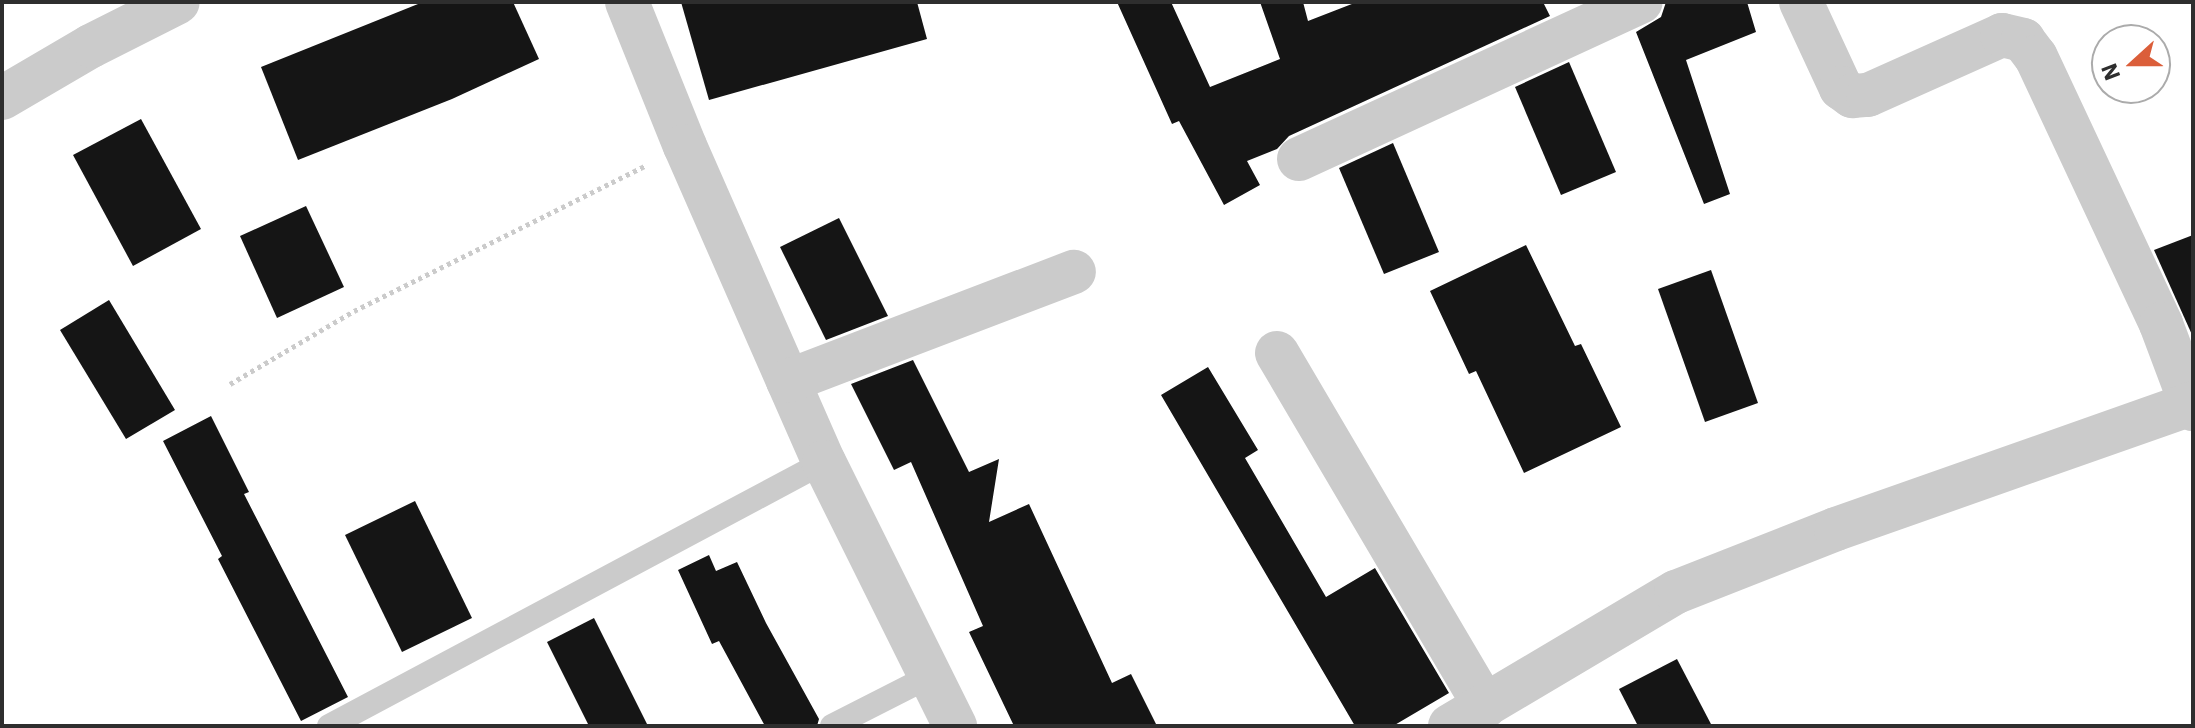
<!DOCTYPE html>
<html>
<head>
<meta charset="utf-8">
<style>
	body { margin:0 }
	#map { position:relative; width:2195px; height:728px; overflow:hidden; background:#fff; font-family:"IBM Plex Sans",sans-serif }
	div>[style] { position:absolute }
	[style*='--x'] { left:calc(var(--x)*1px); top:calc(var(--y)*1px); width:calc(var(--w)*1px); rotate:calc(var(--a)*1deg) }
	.building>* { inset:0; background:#151515 }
	.path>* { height:5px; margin-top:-2.5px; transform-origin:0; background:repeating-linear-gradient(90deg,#cbcbcb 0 4px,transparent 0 8px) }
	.service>* { height:24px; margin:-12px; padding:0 12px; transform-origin:12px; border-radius:12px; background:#cbcbcb }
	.minor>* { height:44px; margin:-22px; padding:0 22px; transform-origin:22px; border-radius:22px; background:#cbcbcb }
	span { translate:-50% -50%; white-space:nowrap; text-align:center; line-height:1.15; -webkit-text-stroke:8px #fff; paint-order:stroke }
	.frame { position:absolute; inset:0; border:4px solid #2e2e2e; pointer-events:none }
	.north { position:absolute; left:2091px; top:24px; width:80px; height:80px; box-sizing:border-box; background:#fff; border:2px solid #ababab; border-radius:50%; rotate:249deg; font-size:22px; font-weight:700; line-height:32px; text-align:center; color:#2e2e2e }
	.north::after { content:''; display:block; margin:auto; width:28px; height:36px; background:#db5e3a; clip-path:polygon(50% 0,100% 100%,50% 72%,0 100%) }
</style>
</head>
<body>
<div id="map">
	<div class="building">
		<div style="clip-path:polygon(423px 2px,513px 2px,539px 59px,452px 99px,298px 160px,261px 67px)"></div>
		<div style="clip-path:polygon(681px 2px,917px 2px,927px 39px,709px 100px)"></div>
		<div style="clip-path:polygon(1117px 2px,1171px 2px,1210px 87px,1280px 59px,1260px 2px,1303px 2px,1308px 21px,1357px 2px,1543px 2px,1550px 16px,1289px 136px,1277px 149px,1247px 161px,1260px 185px,1224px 205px,1179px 121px,1172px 124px)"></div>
		<div style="clip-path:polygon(1666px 2px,1747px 2px,1756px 32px,1686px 60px,1730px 194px,1704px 204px,1636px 32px,1661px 17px)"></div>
		<div style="clip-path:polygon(1569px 62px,1616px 172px,1561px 195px,1515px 87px)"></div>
		<div style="clip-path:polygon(141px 119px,201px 229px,133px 266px,73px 155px)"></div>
		<div style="clip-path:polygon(1393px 143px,1439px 252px,1384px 274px,1339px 168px)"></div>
		<div style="clip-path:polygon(306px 206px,344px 287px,277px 318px,240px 236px)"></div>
		<div style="clip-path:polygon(839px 218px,888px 316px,826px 340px,780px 247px)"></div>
		<div style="clip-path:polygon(2193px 235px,2193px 337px,2154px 250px)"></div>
		<div style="clip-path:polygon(1526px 245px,1575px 346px,1581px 344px,1621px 427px,1524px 473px,1476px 371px,1469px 374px,1430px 291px)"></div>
		<div style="clip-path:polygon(1711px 270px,1758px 403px,1705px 422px,1658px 289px)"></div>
		<div style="clip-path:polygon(109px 300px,175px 410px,126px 439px,60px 330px)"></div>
		<div style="clip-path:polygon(913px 360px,969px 472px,999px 459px,989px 522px,1029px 504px,1112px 683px,1131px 674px,1157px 726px,1014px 726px,969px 632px,983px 626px,911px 462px,894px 470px,851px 384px)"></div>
		<div style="clip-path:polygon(1208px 367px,1258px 450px,1245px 458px,1326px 597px,1375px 568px,1449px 693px,1393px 726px,1355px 726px,1161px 395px)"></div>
		<div style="clip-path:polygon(211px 416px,249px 492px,244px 494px,348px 697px,301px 721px,218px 559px,222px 556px,163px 441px)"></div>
		<div style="clip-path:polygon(415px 501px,472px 618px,402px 652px,345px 535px)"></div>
		<div style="clip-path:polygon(709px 555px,716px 571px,737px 562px,766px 623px,819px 719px,817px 726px,765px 726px,719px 641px,712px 644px,678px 570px)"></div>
		<div style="clip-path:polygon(594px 618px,648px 726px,589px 726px,547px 642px)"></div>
		<div style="clip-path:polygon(1677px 659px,1712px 726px,1638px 726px,1619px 689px)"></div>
	</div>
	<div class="path">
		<div style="--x:230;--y:384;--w:144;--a:-30.5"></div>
		<div style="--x:354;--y:311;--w:327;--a:-26.5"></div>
	</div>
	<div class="service">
		<div style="--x:329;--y:726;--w:561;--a:-28.07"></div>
		<div style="--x:832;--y:726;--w:108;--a:-27"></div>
	</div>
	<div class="minor">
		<div style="--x:627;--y:2;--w:155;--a:68.1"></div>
		<div style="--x:685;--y:146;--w:345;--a:66.3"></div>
		<div style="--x:824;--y:462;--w:295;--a:63.6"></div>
		<div style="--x:1801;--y:2;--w:95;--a:65.1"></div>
		<div style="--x:1841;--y:88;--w:14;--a:36"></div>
		<div style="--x:1852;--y:96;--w:16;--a:-4"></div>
		<div style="--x:1868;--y:95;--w:147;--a:-24.1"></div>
		<div style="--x:2002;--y:35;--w:22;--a:13"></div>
		<div style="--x:2023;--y:40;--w:21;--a:53"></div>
		<div style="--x:2036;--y:57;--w:295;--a:64.9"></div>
		<div style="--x:2161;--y:324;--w:91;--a:69.4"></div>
		<div style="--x:2;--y:98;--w:103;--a:-30.3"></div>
		<div style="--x:91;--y:46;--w:97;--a:-26.8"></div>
		<div style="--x:1299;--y:159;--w:376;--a:-24.7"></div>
		<div style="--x:1277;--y:353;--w:410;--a:59.5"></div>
		<div style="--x:788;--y:381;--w:306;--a:-20.9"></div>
		<div style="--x:1450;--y:726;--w:263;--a:-30.7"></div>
		<div style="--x:1676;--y:592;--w:172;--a:-21.5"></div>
		<div style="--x:1836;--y:529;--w:379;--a:-19.4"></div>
	</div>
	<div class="frame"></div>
	<div class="north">N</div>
</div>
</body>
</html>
